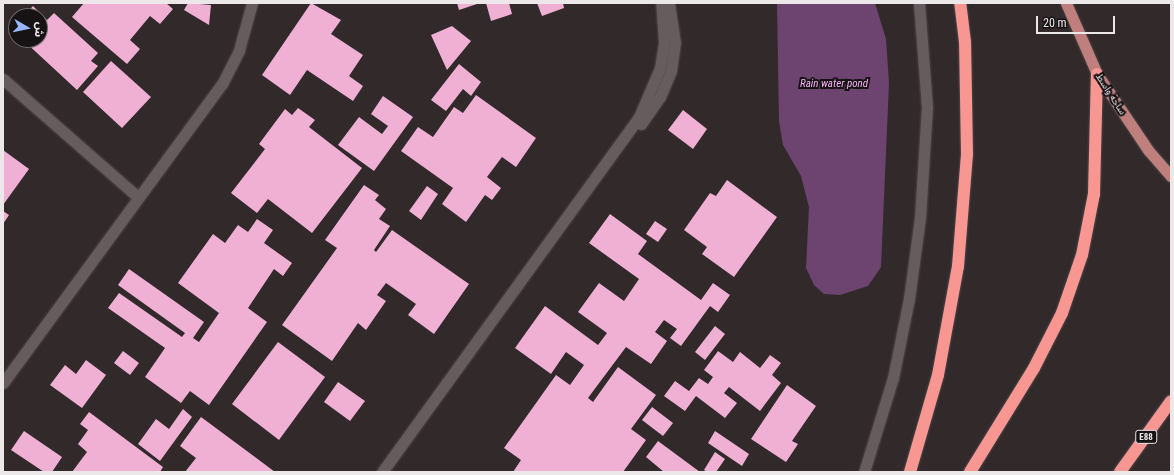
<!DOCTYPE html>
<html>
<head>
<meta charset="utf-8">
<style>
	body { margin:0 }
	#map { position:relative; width:1174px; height:475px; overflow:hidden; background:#32292b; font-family:"Roboto Condensed","Noto Sans Arabic",sans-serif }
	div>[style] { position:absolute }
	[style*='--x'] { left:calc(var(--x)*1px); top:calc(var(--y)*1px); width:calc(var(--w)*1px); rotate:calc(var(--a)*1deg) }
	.water>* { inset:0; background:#6d4470 }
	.building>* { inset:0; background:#efb0d4 }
	.roads { filter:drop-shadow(0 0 1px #4c4547) drop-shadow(0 0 1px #4c4547) }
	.minor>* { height:11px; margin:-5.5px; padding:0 5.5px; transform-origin:5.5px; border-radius:5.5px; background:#665c5e }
	.primary>* { height:11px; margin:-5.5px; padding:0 5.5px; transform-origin:5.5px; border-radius:5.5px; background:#be7f7d }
	.motorway>* { height:12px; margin:-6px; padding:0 6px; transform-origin:6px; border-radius:6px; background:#f89692 }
	span { translate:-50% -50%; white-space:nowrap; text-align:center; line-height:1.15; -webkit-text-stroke:4px #171314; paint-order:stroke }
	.shield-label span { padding:1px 3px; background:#171314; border:1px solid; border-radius:3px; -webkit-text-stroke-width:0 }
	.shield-label { font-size:9px; color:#ece7e8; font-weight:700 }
	.street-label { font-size:10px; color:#ece7e8 }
	.water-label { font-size:11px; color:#f4b3f8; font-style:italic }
	.frame { position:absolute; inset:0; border:4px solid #ece7e8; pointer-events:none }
	.north { position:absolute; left:8px; top:8px; width:40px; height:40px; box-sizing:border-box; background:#171314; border:1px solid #6c6869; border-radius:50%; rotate:99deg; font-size:11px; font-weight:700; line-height:16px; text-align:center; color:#ece7e8 }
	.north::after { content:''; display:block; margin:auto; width:14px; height:18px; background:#97b6fd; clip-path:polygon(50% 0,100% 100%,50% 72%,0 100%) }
	.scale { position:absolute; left:1036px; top:16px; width:79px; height:18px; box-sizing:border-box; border:2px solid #ece7e8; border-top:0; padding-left:5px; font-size:12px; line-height:14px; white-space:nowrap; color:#ece7e8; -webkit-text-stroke:3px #171314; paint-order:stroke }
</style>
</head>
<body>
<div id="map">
	<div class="water">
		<div style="clip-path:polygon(777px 3px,875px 3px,886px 39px,889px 83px,881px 267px,868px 286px,840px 295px,824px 294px,814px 285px,806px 268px,809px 207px,801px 176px,783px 145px,779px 121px)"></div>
	</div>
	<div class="building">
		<div style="clip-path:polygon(84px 3px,166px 3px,173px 9px,160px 24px,150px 16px,130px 40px,140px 49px,127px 64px,72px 17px)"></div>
		<div style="clip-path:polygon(188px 3px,211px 5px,209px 25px,184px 10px)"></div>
		<div style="clip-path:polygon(311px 3px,341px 20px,331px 34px,363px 55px,349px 76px,363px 86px,353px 101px,307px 70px,290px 95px,262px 75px)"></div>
		<div style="clip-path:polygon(457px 3px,480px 3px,459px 10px)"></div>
		<div style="clip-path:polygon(486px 3px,509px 3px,512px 14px,491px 21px)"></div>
		<div style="clip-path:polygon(537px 3px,563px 3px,564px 8px,542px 16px)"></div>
		<div style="clip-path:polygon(33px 6px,47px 20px,54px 13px,98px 53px,91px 61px,98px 66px,77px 90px,23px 40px,40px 40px,40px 16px,24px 16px)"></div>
		<div style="clip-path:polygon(452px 26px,471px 41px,447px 70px,431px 35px)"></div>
		<div style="clip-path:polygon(111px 61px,151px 97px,122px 128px,83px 92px)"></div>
		<div style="clip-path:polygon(459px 64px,481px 82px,471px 96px,463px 89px,446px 111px,431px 100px)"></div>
		<div style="clip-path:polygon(476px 95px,536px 138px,516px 167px,502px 157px,487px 177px,501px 188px,492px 200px,485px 195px,466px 222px,442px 204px,453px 188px,401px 151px,418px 127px,433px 137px,454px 107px,463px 113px)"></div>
		<div style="clip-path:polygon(383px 96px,413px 117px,374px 171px,338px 145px,359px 117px,382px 134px,388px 126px,371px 114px)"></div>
		<div style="clip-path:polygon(298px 108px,315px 120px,309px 127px,362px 168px,312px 233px,268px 199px,257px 213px,231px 193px,265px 149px,259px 144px,285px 109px,292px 115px)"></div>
		<div style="clip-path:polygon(683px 110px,707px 129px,693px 149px,668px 130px)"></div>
		<div style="clip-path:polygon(3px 150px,29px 169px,3px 205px)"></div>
		<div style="clip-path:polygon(727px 180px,777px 217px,734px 277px,702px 254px,707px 247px,684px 230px,710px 193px,716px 196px)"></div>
		<div style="clip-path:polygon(364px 185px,379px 195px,375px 200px,386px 209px,379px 219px,390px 226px,374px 250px,376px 252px,392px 230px,469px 284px,434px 334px,408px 315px,416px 304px,386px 283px,377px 295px,386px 301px,366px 330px,358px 323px,332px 361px,282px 325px,337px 248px,325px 240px)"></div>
		<div style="clip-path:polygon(427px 186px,438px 194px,421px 220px,409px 211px)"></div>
		<div style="clip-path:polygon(3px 211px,9px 215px,3px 224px)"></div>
		<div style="clip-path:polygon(610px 214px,647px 241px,638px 254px,701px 300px,713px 283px,730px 295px,718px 312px,710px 306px,681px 346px,670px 338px,677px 329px,664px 320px,655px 332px,667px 341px,651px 364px,626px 347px,588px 398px,593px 402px,618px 367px,656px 395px,631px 429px,646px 440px,623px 472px,513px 472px,521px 460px,504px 448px,556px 375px,570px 385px,584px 365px,566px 352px,551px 374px,515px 348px,545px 306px,598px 345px,607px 333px,578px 312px,599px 283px,624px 301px,639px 279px,589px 243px)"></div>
		<div style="clip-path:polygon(257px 219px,273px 230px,264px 243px,292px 263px,283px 276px,274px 269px,248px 308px,267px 322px,209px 405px,190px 391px,181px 403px,145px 377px,165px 348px,108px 308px,119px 293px,182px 337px,185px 333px,118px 285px,129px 269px,204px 322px,193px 338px,199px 342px,219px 313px,178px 283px,213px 234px,225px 243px,238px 225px,248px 232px)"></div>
		<div style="clip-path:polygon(655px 221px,667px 229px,658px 242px,646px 234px)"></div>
		<div style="clip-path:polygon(715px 326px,725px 334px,705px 360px,695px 352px)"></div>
		<div style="clip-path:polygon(278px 342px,325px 377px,279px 440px,232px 404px)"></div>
		<div style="clip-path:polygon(123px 351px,139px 363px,130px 375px,114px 363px)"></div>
		<div style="clip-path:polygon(718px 351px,733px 362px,740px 352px,760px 368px,770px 355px,781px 363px,772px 375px,781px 383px,760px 411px,729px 387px,724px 393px,737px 403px,725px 418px,696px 396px,685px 411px,664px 396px,675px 381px,689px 391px,699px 378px,708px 384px,713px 377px,704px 370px)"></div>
		<div style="clip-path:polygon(86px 360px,106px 375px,82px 408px,50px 385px,65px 365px,76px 374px)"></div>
		<div style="clip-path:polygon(338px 382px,365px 401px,350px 421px,324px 402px)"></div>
		<div style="clip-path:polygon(787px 385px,816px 406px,792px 441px,798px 444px,786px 462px,751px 439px)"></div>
		<div style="clip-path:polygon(652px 407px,673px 423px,663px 436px,642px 420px)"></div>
		<div style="clip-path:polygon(183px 409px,192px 417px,160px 461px,138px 444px,156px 419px,169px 429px)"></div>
		<div style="clip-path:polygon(89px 412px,163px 467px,160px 472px,72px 472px,87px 452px,78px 444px,88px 430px,80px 424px)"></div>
		<div style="clip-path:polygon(201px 417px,263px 463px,275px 472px,185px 472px,196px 458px,180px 446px)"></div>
		<div style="clip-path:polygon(24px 431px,62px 457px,52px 472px,44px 472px,11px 450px)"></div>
		<div style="clip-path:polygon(715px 431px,749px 454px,742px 466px,708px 443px)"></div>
		<div style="clip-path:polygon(658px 441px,700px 472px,664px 472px,646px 457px)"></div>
		<div style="clip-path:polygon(715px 452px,725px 459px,716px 472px,707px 472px,704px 470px)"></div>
	</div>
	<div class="roads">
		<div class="minor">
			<div style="--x:3;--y:79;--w:179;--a:41.2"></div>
			<div style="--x:641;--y:124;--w:33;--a:-55"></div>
			<div style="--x:660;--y:97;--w:28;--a:-67"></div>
			<div style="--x:671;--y:71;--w:28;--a:-82"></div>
			<div style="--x:675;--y:43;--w:40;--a:-98.5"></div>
			<div style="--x:3;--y:383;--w:371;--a:-53.8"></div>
			<div style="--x:222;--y:84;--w:38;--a:-63"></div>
			<div style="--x:239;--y:50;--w:49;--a:-74.5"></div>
			<div style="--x:382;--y:472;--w:438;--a:-54.1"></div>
			<div style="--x:639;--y:117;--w:53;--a:-66.8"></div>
			<div style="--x:660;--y:68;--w:26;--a:-81"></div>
			<div style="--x:664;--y:42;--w:39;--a:-94"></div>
			<div style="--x:864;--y:472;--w:98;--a:-72.9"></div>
			<div style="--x:893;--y:378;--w:81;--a:-78.6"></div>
			<div style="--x:909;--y:299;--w:82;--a:-82.3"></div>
			<div style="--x:920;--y:218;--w:111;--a:-86.4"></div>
			<div style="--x:927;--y:107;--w:104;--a:-94.4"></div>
		</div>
		<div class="primary">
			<div style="--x:1066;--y:3;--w:77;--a:66.4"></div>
			<div style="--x:1097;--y:74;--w:92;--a:56.1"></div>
			<div style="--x:1148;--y:150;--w:35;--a:49"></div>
		</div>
		<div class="motorway">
			<div style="--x:910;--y:472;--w:101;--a:-73.9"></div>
			<div style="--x:938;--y:375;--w:111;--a:-79.6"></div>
			<div style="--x:958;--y:266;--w:112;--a:-85.4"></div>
			<div style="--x:967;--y:154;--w:112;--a:-91"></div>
			<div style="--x:965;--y:42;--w:39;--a:-97"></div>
			<div style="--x:970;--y:472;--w:122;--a:-58.4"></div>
			<div style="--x:1034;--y:368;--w:62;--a:-63"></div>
			<div style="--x:1062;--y:313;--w:61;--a:-71"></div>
			<div style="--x:1082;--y:255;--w:62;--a:-78.9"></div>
			<div style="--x:1094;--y:194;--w:120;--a:-88.6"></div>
			<div style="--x:1120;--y:472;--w:87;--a:-54.3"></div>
		</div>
	</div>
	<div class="shield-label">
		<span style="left:1146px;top:437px">E88</span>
	</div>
	<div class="street-label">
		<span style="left:1111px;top:94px;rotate:57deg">ساحة واسط</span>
	</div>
	<div class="water-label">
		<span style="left:834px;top:84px">Rain water pond</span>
	</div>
	<div class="frame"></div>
	<div class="north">ش</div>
	<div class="scale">20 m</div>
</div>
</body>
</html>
